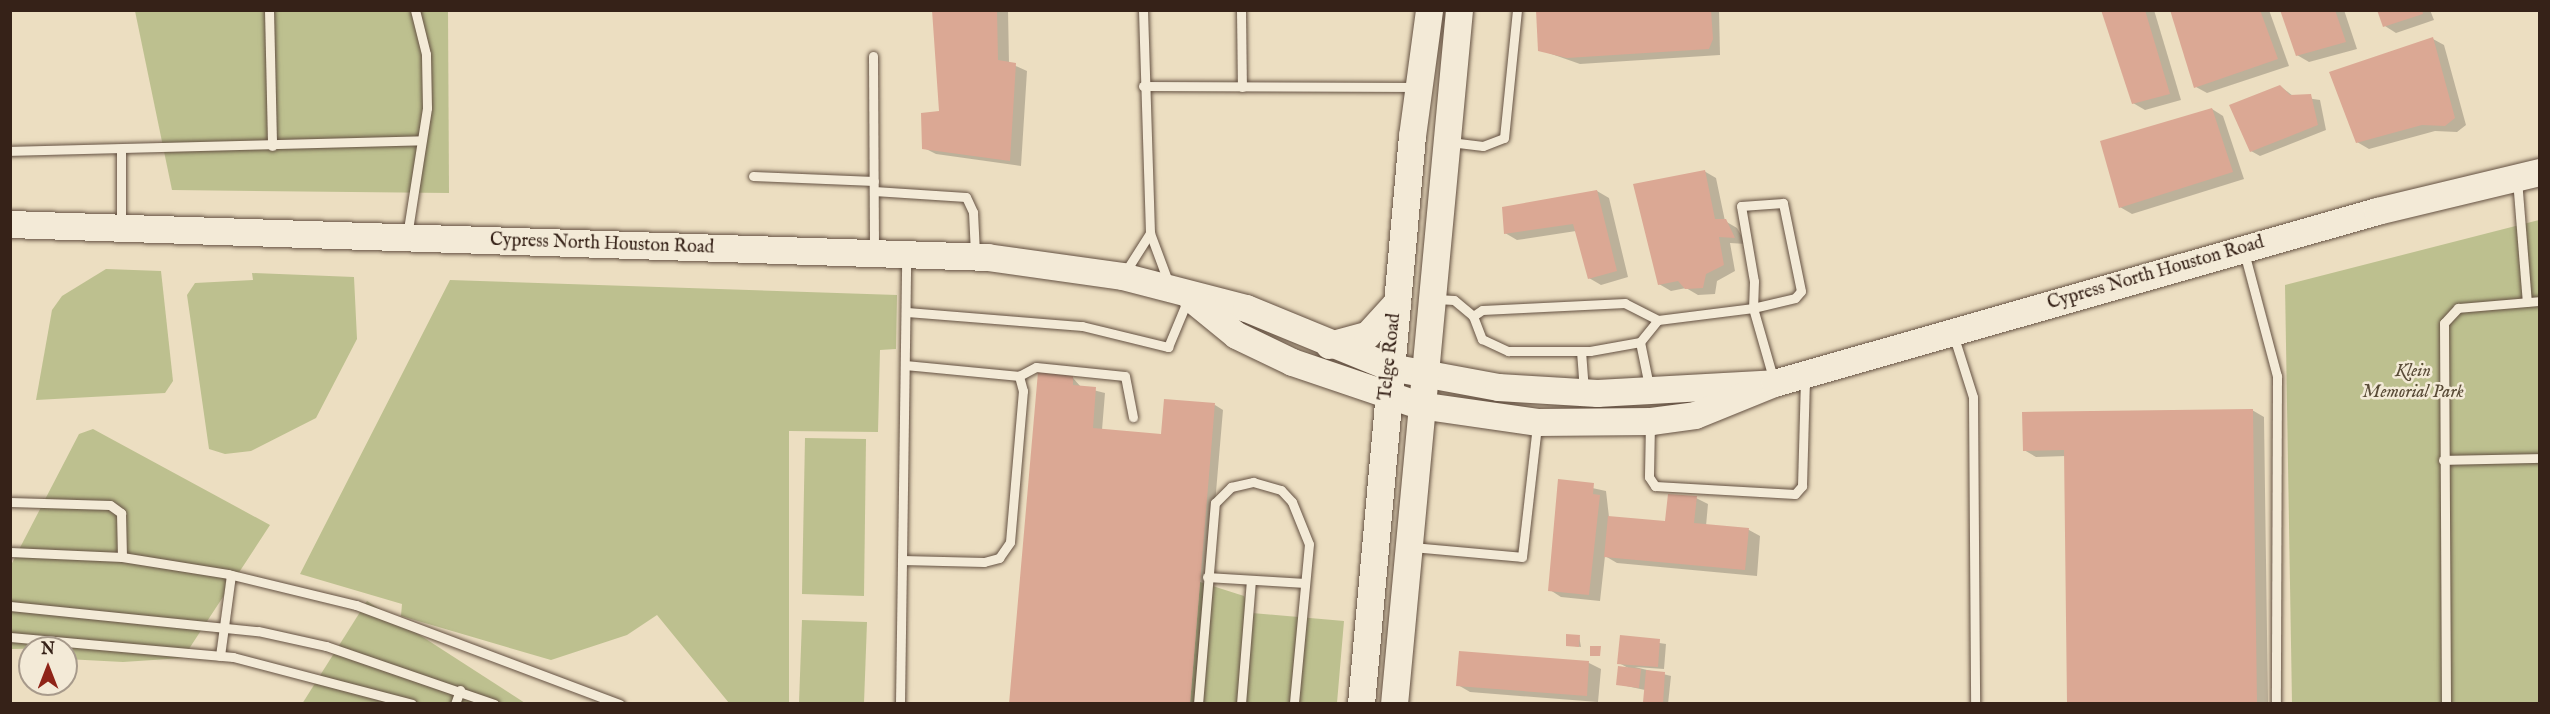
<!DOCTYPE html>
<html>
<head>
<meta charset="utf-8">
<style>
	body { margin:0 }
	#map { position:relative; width:2550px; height:714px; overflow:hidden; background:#ecdec1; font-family:"IM FELL English",serif }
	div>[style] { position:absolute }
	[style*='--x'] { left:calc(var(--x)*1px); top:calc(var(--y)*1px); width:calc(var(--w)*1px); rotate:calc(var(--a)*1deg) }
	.green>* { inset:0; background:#bdc08f }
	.shadow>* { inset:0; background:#0003 }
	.building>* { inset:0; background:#dba894 }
	.roads { filter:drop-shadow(0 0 2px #645142) drop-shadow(0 0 2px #645142) }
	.lane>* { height:9px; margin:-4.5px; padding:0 4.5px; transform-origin:4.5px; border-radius:4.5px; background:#f3ead7 }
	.secondary>* { height:27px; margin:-13.5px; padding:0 13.5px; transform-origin:13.5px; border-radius:13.5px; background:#f3ead7 }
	span { translate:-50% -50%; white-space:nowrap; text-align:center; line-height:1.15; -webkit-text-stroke:5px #f3ead7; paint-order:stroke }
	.street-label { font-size:18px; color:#362218 }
	.park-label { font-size:18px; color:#584a36; font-style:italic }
	.frame { position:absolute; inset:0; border:12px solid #362218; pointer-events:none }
	.north { position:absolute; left:18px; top:636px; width:60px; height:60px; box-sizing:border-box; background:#f3ead7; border:2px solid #a79a8b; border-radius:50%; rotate:0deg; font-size:16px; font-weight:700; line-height:24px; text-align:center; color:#362218 }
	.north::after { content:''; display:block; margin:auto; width:21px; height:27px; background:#8f2418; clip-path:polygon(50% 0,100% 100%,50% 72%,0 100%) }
</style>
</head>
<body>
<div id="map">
	<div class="green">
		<div style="clip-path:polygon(135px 11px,448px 11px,449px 193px,172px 190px)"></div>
		<div style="clip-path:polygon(2539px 220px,2539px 703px,2292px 703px,2285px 285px)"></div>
		<div style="clip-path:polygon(106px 269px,161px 271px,173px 381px,165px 393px,36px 400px,52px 310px,62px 296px)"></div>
		<div style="clip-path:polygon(252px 273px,354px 277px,357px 339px,316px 418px,251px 451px,225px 454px,209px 449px,187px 295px,195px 283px,253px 280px)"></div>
		<div style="clip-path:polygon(450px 280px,897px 295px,896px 349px,880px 350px,878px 432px,789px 431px,789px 703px,729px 703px,657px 615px,627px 635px,551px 660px,401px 616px,402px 604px,300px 574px)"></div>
		<div style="clip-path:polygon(93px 429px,270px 525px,183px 658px,123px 662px,66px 659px,66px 648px,11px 649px,11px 565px,79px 434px)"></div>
		<div style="clip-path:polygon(805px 438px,866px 439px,864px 596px,802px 594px)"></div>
		<div style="clip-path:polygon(1200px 582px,1244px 596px,1252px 613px,1344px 621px,1337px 703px,1190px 704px)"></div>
		<div style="clip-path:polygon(367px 601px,525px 703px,302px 704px)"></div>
		<div style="clip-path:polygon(802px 620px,867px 622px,864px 703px,799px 703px)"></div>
	</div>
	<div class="shadow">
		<div style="clip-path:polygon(933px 10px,1008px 10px,1009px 63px,1027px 71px,1021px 166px,936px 154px,924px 148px,940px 112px)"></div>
		<div style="clip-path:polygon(1537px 10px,1719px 10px,1720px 55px,1580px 64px,1540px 50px)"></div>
		<div style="clip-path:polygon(2103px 10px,2154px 10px,2181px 100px,2145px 110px,2133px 103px)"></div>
		<div style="clip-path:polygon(2172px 10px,2269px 10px,2289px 66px,2207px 93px,2196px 87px)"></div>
		<div style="clip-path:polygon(2282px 10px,2344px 10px,2357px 49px,2309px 62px,2297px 55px)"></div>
		<div style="clip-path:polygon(2379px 10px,2430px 10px,2434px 20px,2396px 33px,2385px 26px)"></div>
		<div style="clip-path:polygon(2433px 39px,2444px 45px,2466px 125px,2457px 132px,2435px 131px,2369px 149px,2357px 142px)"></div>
		<div style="clip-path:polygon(2280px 86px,2293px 96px,2320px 100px,2326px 130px,2260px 156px,2251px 151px)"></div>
		<div style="clip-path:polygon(2212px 109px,2223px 116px,2244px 179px,2132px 214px,2120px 207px)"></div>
		<div style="clip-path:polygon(1704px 171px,1716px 178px,1725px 221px,1737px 228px,1746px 244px,1730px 243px,1735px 271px,1717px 281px,1715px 294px,1698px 295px,1686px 288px,1671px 291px,1659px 284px)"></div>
		<div style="clip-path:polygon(1597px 191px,1609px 198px,1628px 277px,1601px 285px,1589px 278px,1576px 231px,1517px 240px,1505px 233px)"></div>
		<div style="clip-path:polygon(1073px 378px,1081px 387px,1105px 393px,1102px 430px,1162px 436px,1215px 405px,1223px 410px,1198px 704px,1011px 704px)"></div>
		<div style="clip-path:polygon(2252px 410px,2264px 417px,2268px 704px,2069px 704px,2066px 456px,2036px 457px,2024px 450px)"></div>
		<div style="clip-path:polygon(1560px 481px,1606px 491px,1609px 517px,1666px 522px,1696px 498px,1708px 504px,1706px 526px,1749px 530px,1760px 536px,1757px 576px,1617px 563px,1605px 556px,1600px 601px,1561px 597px,1550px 590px)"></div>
		<div style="clip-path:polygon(1579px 636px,1581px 647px,1568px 645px)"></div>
		<div style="clip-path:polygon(1621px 637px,1666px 644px,1664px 669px,1635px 667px,1671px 676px,1668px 704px,1649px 704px,1645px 690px,1617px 684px,1630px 669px,1619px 663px)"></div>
		<div style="clip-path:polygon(1460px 653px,1589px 663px,1601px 669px,1598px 702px,1470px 692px,1458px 685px)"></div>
	</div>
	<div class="building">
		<div style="clip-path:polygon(932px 10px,997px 10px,998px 60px,1016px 63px,1010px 161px,922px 149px,921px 113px,939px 111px)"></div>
		<div style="clip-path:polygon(1536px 10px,1711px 10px,1713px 39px,1709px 49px,1567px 58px,1538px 51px)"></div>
		<div style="clip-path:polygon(2101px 10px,2145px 10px,2170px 94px,2132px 104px)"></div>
		<div style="clip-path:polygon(2170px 10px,2260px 10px,2278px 59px,2194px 88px)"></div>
		<div style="clip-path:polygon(2280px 10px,2335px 10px,2346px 42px,2296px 56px)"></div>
		<div style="clip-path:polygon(2377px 10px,2422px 10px,2423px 14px,2383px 27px)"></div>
		<div style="clip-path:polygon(2433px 37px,2455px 118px,2445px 126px,2422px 125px,2356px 143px,2329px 72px)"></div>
		<div style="clip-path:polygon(2280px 85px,2290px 95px,2311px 94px,2318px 125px,2250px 152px,2229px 105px)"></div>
		<div style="clip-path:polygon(2212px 108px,2233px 172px,2119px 208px,2100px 141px)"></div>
		<div style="clip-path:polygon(1705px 170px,1715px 219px,1726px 219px,1735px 238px,1719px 237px,1724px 265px,1706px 274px,1703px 288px,1685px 289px,1678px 281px,1658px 285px,1633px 184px)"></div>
		<div style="clip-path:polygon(1597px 190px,1617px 271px,1588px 279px,1573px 224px,1504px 234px,1502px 207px)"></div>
		<div style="clip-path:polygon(1038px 372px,1073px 376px,1073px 385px,1096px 387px,1093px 428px,1161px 434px,1164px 399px,1215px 403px,1190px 704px,1009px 704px)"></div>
		<div style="clip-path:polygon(2253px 409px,2257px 704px,2067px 704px,2064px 450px,2023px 451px,2022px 412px)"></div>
		<div style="clip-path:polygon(1558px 479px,1594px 483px,1593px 494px,1600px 495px,1589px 595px,1548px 591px)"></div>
		<div style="clip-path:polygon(1668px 494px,1697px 496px,1694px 523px,1749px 528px,1745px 570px,1604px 557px,1608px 516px,1665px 521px)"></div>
		<div style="clip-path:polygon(1566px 634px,1580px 635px,1579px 647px,1566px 646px)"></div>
		<div style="clip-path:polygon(1620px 635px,1660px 639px,1658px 667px,1617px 664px)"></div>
		<div style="clip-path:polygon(1590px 646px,1601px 646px,1600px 656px,1590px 656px)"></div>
		<div style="clip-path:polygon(1459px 651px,1589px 661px,1587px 696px,1456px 686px)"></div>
		<div style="clip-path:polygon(1618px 666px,1641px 669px,1639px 688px,1616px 685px)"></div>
		<div style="clip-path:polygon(1646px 670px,1665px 672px,1663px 704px,1643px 702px)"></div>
	</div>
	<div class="roads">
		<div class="lane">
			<div style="--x:269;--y:10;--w:136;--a:88.7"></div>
			<div style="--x:1143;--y:10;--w:223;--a:88.2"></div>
			<div style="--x:1150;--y:233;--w:54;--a:69.6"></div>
			<div style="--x:1241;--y:10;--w:77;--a:89.3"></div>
			<div style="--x:873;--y:56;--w:195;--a:89.7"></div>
			<div style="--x:1143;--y:86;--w:274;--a:0.2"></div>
			<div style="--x:1450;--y:142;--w:33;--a:7"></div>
			<div style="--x:1483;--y:146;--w:22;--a:-21"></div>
			<div style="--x:1504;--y:138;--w:129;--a:-84.2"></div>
			<div style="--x:121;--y:149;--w:76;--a:90"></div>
			<div style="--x:10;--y:151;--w:410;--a:-1.5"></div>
			<div style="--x:753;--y:176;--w:121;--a:2.4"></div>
			<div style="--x:2517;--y:179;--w:123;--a:85.4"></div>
			<div style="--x:874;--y:191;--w:92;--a:3.7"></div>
			<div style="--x:966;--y:197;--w:17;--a:65"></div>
			<div style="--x:973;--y:212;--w:41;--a:87.2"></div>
			<div style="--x:407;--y:236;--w:130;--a:-81.1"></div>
			<div style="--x:427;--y:108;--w:54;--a:-91.1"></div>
			<div style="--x:426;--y:54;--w:45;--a:-104"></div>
			<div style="--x:2244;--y:252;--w:128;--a:75.1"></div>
			<div style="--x:2277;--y:376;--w:328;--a:90.2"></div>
			<div style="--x:1124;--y:274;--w:49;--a:-57.6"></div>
			<div style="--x:1436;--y:299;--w:18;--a:3"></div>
			<div style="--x:1454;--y:300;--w:25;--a:40"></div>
			<div style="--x:1473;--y:316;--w:25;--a:69"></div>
			<div style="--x:1482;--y:339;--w:29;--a:25"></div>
			<div style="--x:1508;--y:351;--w:82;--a:0"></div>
			<div style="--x:1590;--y:351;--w:51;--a:-10.2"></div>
			<div style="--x:1640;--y:342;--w:28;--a:-51"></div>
			<div style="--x:1658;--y:320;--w:37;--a:-153"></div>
			<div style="--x:1625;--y:303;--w:143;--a:177.2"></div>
			<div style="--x:1482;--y:310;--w:11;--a:146"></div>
			<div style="--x:907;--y:312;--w:176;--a:4.6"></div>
			<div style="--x:1082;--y:326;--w:89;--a:13.7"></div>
			<div style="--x:1168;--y:347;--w:52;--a:-67.4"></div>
			<div style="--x:1658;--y:320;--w:96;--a:-7.2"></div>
			<div style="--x:1753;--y:308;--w:43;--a:-13.4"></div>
			<div style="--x:1795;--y:298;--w:9;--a:-49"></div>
			<div style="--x:1801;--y:291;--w:90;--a:-101.6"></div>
			<div style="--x:1783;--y:203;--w:42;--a:175.9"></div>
			<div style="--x:1741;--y:206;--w:76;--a:80.2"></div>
			<div style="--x:1754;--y:281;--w:27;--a:92"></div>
			<div style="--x:1753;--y:308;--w:76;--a:74"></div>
			<div style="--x:1953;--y:334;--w:66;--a:72.4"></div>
			<div style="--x:1973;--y:397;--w:307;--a:89.6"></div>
			<div style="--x:1640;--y:342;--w:45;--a:78.4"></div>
			<div style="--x:1581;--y:351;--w:40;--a:85.7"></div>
			<div style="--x:905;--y:365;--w:115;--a:5.5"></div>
			<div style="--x:1019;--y:376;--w:19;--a:-28"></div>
			<div style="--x:1036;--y:367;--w:89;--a:5.8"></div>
			<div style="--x:1125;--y:376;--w:42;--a:79"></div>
			<div style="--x:1650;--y:423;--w:54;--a:91.1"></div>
			<div style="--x:1649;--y:477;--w:11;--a:56"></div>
			<div style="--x:1655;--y:486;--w:140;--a:3.3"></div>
			<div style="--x:1795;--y:494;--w:11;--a:-49"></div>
			<div style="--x:1802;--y:486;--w:110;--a:-88.4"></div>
			<div style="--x:2443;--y:460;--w:97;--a:-1.2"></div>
			<div style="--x:10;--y:502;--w:100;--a:1.7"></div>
			<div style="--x:110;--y:505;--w:14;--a:36"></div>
			<div style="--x:121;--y:513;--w:44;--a:88.7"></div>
			<div style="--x:122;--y:557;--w:112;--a:-177.4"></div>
			<div style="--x:1411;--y:547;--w:111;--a:5.1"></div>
			<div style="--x:1522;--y:557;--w:133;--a:-83.5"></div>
			<div style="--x:122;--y:557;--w:107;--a:9.1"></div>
			<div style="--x:228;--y:574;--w:132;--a:13.6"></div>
			<div style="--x:356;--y:605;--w:282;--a:20.6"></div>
			<div style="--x:902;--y:560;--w:82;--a:1.4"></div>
			<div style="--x:984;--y:562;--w:16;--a:-15"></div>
			<div style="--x:999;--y:558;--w:19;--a:-55"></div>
			<div style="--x:1010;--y:542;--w:152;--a:-85.1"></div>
			<div style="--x:1023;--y:391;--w:16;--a:-105"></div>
			<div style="--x:1207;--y:577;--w:98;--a:3.5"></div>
			<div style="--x:10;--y:606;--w:249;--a:5.8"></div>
			<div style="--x:258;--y:631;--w:70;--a:12.4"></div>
			<div style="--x:326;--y:646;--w:178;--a:19"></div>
			<div style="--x:10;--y:637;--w:224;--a:5.1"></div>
			<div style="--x:233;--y:657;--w:185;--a:14.7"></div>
			<div style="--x:220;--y:656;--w:82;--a:-82.3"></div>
			<div style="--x:455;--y:704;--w:15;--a:-70"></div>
			<div style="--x:900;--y:704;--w:447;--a:-89.2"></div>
			<div style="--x:1198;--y:704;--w:202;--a:-85.2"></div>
			<div style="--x:1215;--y:503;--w:23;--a:-45"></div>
			<div style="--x:1231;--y:487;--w:23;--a:-13"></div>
			<div style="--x:1253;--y:482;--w:29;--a:16"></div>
			<div style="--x:1281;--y:490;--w:16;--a:47"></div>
			<div style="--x:1292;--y:502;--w:45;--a:68"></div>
			<div style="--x:1309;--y:544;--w:161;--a:95.4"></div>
			<div style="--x:1241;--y:704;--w:124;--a:-85.4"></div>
			<div style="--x:2446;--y:704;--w:381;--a:-90.3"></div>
			<div style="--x:2444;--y:323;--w:21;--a:-47"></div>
			<div style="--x:2458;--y:308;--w:82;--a:-4.9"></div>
		</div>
		<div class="secondary">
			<div style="--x:10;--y:224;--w:978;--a:1.93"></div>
			<div style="--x:987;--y:257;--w:136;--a:8"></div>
			<div style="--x:1122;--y:276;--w:128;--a:14.5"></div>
			<div style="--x:1246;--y:308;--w:156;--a:22.3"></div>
			<div style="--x:1390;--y:367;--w:110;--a:10.5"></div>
			<div style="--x:1498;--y:387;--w:99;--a:3.5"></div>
			<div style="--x:1597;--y:393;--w:177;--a:-3.2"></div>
			<div style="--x:1192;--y:299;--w:57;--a:39.3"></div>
			<div style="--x:1236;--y:335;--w:62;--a:25.7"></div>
			<div style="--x:1292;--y:362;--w:134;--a:18.7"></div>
			<div style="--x:1419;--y:405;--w:119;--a:8.2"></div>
			<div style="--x:1537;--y:422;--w:114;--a:-0.5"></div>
			<div style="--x:1651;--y:421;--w:44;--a:-7.8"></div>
			<div style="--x:1695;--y:415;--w:85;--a:-22.1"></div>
			<div style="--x:1774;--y:383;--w:627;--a:-15.92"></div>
			<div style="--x:2377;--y:211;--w:168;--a:-13.5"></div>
			<div style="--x:1329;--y:345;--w:39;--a:-15"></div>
			<div style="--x:1367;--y:335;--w:45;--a:-47.7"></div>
			<div style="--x:1361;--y:704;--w:570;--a:-84.87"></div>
			<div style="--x:1412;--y:136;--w:127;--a:-82.3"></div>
			<div style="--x:1394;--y:704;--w:697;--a:-84.65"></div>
		</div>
	</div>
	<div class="street-label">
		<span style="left:602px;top:245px;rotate:2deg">Cypress North Houston Road</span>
		<span style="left:2156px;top:274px;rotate:-16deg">Cypress North Houston Road</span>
		<span style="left:1391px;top:357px;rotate:-84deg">Telge Road</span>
	</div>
	<div class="park-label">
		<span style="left:2413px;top:383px">Klein<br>Memorial Park</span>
	</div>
	<div class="frame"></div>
	<div class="north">N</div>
</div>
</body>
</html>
